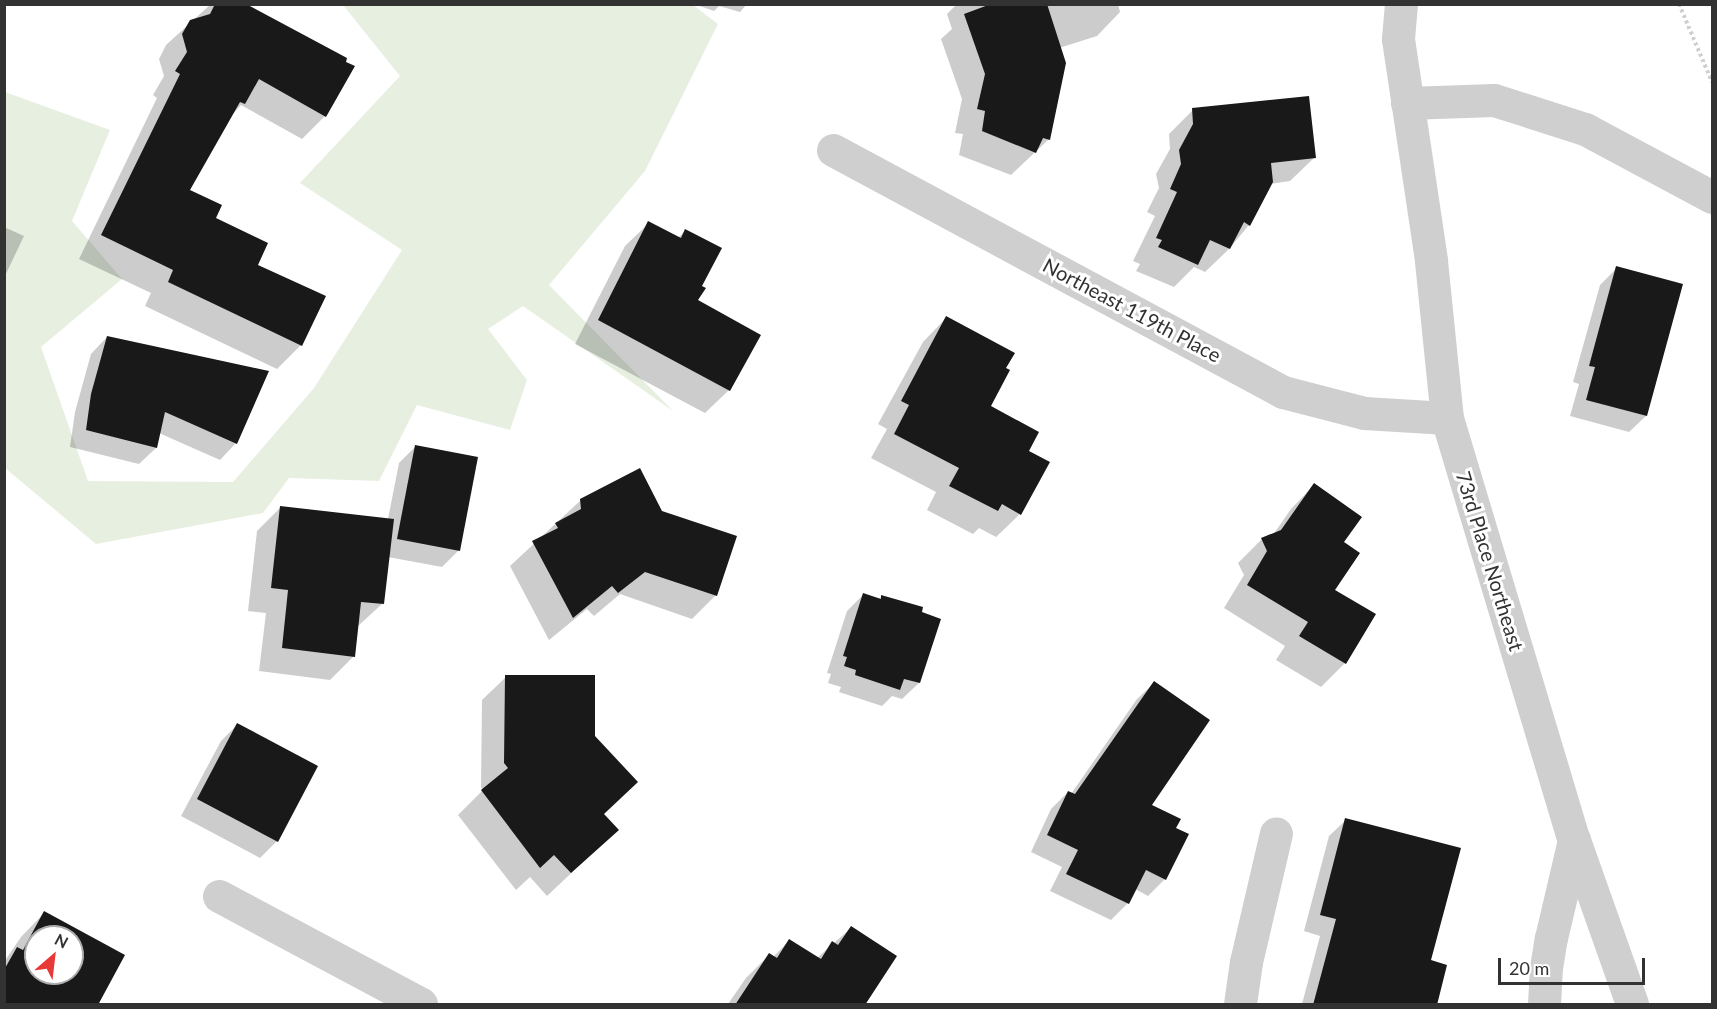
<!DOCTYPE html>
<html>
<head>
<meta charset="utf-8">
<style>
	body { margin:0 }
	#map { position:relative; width:1717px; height:1009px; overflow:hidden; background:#fff; font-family:Lato,sans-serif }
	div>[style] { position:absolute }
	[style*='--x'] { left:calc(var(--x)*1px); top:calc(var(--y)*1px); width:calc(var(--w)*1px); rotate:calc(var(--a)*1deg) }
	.green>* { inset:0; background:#e7efe1 }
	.shadow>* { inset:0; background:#0003 }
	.building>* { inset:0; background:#191919 }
	.path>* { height:4px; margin-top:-2px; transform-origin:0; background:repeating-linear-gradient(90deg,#cfcfcf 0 3px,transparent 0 6px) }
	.minor>* { height:33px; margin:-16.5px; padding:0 16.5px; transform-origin:16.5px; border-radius:16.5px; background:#cfcfcf }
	span { translate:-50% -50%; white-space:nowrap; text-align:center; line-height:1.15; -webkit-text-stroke:6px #fff; paint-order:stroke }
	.street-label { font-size:20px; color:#323232 }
	.frame { position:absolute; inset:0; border:6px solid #323232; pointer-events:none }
	.north { position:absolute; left:24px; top:925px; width:60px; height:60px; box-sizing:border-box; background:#fff; border:2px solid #adadad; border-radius:50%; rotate:28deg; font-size:16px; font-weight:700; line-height:24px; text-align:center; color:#323232 }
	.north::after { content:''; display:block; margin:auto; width:21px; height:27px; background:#e73937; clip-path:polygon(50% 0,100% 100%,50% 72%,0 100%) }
	.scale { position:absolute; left:1498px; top:958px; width:147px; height:27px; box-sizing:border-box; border:3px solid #323232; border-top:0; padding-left:8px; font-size:18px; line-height:21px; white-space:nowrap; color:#323232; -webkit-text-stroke:4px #fff; paint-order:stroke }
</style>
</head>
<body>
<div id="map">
	<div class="green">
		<div style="clip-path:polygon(343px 5px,693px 5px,718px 24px,645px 171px,549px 285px,673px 411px,523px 306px,488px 329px,527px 380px,510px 430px,417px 405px,379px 481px,289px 478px,263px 513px,96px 544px,5px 468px,5px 92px,110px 130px,72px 221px,122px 279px,41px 347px,88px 481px,233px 482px,314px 388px,402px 250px,300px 183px,400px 76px)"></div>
	</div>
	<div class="shadow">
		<div style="clip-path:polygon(211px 4px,243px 4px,325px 116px,302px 139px,241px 105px,229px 118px,188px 190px,256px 266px,301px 345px,277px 369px,145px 306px,151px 293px,79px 259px,157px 98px,153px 95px,164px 76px,159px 59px,166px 45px)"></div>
		<div style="clip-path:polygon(694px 4px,747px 4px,740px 12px,719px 6px,714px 11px)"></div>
		<div style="clip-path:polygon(957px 4px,1118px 4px,1120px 12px,1097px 36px,1059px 48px,1049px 139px,1011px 175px,959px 155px,963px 134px,955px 133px,962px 99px,941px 39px,952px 29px,947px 14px)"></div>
		<div style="clip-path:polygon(1193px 110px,1314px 158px,1290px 181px,1270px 184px,1249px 225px,1229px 249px,1205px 272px,1194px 267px,1174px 287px,1136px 271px,1140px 264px,1133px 261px,1155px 216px,1147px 212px,1159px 188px,1156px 174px,1170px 149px,1169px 134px)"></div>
		<div style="clip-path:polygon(649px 223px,678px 238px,685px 231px,700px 287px,695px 301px,729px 390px,705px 413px,575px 344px,625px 246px)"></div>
		<div style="clip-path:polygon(4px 227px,24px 236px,4px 278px)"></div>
		<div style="clip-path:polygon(1617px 268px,1646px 416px,1629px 432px,1570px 416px,1579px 384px,1573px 382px,1600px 285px)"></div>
		<div style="clip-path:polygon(946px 318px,1004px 368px,989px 407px,1027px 452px,1020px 514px,996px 537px,979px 528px,973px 534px,927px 510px,936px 492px,871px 458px,887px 429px,878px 424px,923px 342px)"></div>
		<div style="clip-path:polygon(107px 337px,236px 443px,220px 460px,159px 433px,156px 448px,139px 464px,70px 447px,75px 412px,91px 354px)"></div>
		<div style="clip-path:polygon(416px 446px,459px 550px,442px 567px,388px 557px,382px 604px,357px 627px,353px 657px,330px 680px,259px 671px,266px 613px,248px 611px,257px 531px,281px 507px,388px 519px,399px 463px)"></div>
		<div style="clip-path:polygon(1314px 485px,1342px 542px,1333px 590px,1374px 615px,1345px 663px,1321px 687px,1276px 660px,1285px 646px,1224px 608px,1244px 575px,1238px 563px,1262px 539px,1273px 535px,1291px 509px)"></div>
		<div style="clip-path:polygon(581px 500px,661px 512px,716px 595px,692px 619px,620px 594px,594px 616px,587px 609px,549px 640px,510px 566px)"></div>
		<div style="clip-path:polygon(863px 595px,878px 599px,881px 597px,919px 683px,902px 699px,892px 696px,882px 706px,839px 692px,841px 687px,828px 683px,831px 674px,827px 673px,847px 611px)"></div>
		<div style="clip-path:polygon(506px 677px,593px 736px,603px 815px,617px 830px,547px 896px,530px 877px,516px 890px,458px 815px,483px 790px,481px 787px,482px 700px)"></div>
		<div style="clip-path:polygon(1154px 683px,1150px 805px,1174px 829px,1165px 879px,1148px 896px,1135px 889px,1128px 903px,1111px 920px,1050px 891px,1062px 867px,1031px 852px,1051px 809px,1068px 792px,1071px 794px,1137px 699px)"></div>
		<div style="clip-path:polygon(237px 725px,277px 841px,260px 858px,181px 816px,221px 741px)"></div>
		<div style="clip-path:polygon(1346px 820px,1430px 962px,1435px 1004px,1302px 1004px,1320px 936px,1304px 931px,1329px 836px)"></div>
		<div style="clip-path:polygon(evenodd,44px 913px,123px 956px,4px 1004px,4px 962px,21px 937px,44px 913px,36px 937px,72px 937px,72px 973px,36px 973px,36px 937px)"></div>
		<div style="clip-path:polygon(851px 928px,863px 1004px,728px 1004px,746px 978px,769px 955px,773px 957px,790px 940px,817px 958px)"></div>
	</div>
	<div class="building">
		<div style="clip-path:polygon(215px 4px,246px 4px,347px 58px,346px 62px,355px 66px,326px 117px,259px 79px,245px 104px,240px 102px,190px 190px,222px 205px,216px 218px,268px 243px,258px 265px,326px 296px,302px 346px,168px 282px,173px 270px,101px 235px,180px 74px,175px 71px,187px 52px,182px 34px,190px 20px,210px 14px)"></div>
		<div style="clip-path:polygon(991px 4px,1047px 4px,1066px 63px,1050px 140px,1043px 138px,1036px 153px,982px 131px,985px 111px,977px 109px,985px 74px,964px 14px)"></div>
		<div style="clip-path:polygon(1309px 96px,1316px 158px,1271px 163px,1273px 182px,1250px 226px,1244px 222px,1230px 249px,1210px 240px,1198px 265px,1158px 247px,1162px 240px,1156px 238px,1177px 192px,1170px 189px,1181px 164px,1179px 150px,1193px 124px,1192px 108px)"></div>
		<div style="clip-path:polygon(648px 221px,681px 238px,685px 229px,722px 248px,702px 286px,706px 288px,698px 300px,761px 335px,730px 391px,598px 320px)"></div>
		<div style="clip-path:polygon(1616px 266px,1683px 284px,1647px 416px,1586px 400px,1595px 367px,1589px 366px)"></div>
		<div style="clip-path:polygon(946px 316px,1015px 353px,1006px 368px,1010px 370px,991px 406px,1039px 432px,1029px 451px,1050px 462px,1021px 515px,1002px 504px,998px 511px,949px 486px,959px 468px,894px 434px,909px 405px,901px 401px)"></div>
		<div style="clip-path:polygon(107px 336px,269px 371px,237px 444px,165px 412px,157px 448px,86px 430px,91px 394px)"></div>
		<div style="clip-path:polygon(415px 445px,478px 457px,460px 551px,397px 539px)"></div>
		<div style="clip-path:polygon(640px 468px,662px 511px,737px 536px,717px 596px,645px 572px,618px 593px,612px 586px,573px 618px,532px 541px,558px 528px,555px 523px,581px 509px,580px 499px)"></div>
		<div style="clip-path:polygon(1314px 483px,1362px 517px,1344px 542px,1360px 553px,1335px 590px,1376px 614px,1346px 664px,1299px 636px,1308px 622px,1247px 585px,1267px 551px,1261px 538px,1281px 530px)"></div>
		<div style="clip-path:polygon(280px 506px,394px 519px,384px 604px,361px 602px,355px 657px,282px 648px,288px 590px,271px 588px)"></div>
		<div style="clip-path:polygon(863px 593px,881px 599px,881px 595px,923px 607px,922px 612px,941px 619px,920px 683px,904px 679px,900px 690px,855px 675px,856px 670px,844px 666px,847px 657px,843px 656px)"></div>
		<div style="clip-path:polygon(505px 675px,595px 675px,595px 736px,638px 782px,604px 814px,619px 830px,571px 873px,554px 855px,540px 868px,481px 790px,508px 768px,504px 763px)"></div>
		<div style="clip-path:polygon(1154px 681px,1210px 720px,1152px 805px,1181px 819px,1176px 828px,1189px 834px,1166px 880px,1146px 870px,1129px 904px,1066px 874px,1078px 850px,1047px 835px,1068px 791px,1075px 794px)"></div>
		<div style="clip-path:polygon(237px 723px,318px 766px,278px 842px,197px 799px)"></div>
		<div style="clip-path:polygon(1345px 818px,1461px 848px,1431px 960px,1447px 965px,1437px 1005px,1313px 1005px,1336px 919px,1320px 915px)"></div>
		<div style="clip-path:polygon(evenodd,44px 911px,125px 955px,98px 1005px,4px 1005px,4px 970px,17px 947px,23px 950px,44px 911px,36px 937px,72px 937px,72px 973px,36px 973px,36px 937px)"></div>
		<div style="clip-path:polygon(851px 926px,897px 956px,865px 1005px,735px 1005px,769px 953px,777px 958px,789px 939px,821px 959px,832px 941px,838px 945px)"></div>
	</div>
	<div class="path">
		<div style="--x:1679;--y:4;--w:85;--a:67.1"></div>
	</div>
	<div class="minor">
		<div style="--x:1401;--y:4;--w:35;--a:95"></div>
		<div style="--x:1398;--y:39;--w:224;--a:81.5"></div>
		<div style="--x:1431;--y:261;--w:158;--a:84.2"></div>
		<div style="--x:1447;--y:418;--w:441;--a:73.3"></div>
		<div style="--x:1574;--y:840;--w:174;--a:70.5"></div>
		<div style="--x:1407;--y:103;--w:87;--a:-2"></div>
		<div style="--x:1494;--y:100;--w:96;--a:17.7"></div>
		<div style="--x:1585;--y:129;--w:144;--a:28.2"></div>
		<div style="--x:833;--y:150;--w:511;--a:28.27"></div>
		<div style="--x:1283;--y:392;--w:84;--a:14.5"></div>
		<div style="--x:1364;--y:413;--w:83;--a:3.4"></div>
		<div style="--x:219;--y:896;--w:229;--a:28.1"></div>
		<div style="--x:1240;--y:1004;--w:42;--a:-81.9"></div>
		<div style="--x:1246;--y:962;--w:132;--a:-76.9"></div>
		<div style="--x:1544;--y:1004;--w:36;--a:-87"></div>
		<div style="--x:1546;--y:968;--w:30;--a:-81"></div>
		<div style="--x:1551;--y:938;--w:101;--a:-76.8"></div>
	</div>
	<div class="street-label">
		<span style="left:1132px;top:310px;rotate:28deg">Northeast 119th Place</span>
		<span style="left:1490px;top:561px;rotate:73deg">73rd Place Northeast</span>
	</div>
	<div class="frame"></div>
	<div class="north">N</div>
	<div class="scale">20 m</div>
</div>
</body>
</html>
